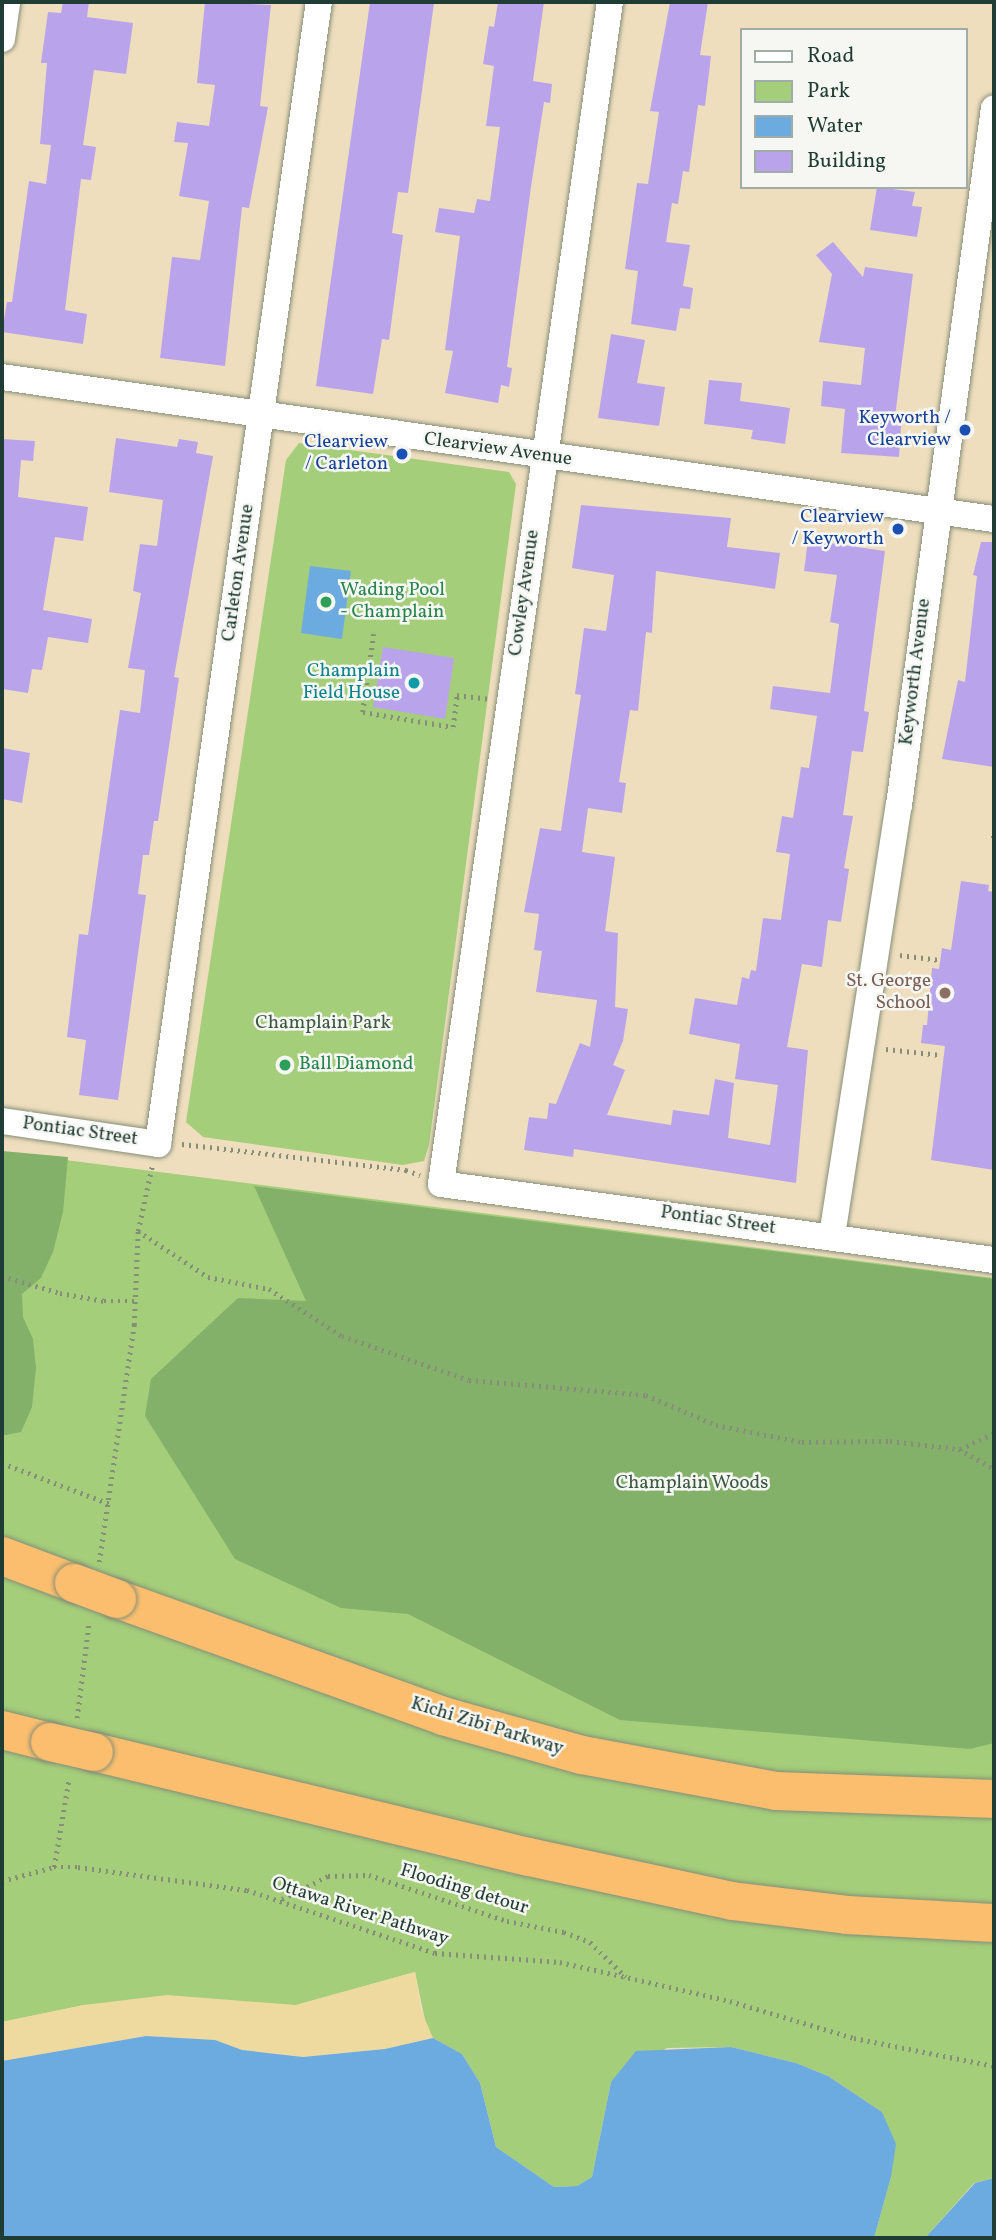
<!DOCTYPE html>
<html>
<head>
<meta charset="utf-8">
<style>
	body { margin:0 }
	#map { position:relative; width:996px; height:2240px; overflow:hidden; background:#eedebe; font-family:Vollkorn,serif }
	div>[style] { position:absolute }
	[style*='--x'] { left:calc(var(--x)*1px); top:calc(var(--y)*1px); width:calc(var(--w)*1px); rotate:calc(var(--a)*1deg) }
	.green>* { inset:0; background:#a4ce7a }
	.forest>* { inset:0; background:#83b16a }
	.sand>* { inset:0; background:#eeda9e }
	.water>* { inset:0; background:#6cabdf }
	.building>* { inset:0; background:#b9a4ec }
	.path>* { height:4.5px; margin-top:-2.25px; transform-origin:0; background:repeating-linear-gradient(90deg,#868e79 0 2px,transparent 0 7px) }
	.roads { filter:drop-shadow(0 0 2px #868e79) drop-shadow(0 0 2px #868e79) }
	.minor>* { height:26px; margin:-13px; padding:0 13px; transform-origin:13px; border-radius:13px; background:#fff }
	.highway>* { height:38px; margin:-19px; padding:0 19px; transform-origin:19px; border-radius:19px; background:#fabe6e }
	.bridges { filter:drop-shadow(0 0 2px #868e79) drop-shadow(0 0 2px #868e79) }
	.highway-bridge>* { height:38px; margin:-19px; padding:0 19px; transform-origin:19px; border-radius:19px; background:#fabe6e }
	.dots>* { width:19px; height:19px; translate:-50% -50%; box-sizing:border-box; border:4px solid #f6f6f2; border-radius:50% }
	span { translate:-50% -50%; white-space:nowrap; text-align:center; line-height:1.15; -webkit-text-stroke:5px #f6f6f2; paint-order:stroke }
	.transit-label { font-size:19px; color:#164399 }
	.right { translate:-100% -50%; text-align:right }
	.street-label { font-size:19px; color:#1f3d34 }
	.leisure-label { font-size:19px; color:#27864d }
	.left { translate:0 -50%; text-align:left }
	.culture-label { font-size:19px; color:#0d838f }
	.education-label { font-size:19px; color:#785e54 }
	.park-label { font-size:19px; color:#3a5a42 }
	.frame { position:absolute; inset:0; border:4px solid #1f3d34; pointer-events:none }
	.legend { position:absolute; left:740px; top:28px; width:228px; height:161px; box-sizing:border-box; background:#f6f6f2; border:2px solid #a0aca6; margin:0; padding:9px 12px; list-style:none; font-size:21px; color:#1f3d34 }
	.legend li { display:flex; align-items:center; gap:14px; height:35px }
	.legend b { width:35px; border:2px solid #a0aca6 }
</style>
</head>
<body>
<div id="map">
	<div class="green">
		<div style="clip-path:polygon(299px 443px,509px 472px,516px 484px,429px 1145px,424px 1161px,403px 1165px,203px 1137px,186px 1122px,286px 460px)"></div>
		<div style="clip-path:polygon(2px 1152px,994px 1278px,994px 2178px,974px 2183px,925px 2238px,874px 2238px,891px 2177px,882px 2112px,828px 2076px,796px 2063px,731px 2047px,667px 2048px,611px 2082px,592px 2177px,577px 2186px,554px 2187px,496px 2147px,480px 2083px,462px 2054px,433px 2038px,426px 2025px,415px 1972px,296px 2005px,84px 2005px,2px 2022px)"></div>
	</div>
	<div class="forest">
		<div style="clip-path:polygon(2px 1151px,68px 1157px,63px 1212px,53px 1252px,41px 1278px,22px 1294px,23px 1317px,33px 1339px,36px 1368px,32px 1407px,21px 1432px,6px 1435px,2px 1434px)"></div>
		<div style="clip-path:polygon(254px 1186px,994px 1279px,994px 1743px,970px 1749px,620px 1720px,408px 1614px,341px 1608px,235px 1559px,145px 1416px,151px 1379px,238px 1298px,306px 1301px)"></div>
	</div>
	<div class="sand">
		<div style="clip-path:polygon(415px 1972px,421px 2010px,433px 2038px,385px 2049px,303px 2057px,242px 2050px,215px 2040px,146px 2036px,2px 2061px,2px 2022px,84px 2005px,167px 1995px,296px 2005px)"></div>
	</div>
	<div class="water">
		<div style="clip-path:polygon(310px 566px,351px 571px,342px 639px,301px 633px)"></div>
		<div style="clip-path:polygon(146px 2036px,215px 2040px,242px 2050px,303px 2057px,385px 2049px,433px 2038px,462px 2054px,480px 2083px,496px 2147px,554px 2187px,577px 2186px,592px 2177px,611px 2082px,636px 2051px,731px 2047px,796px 2063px,828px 2076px,882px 2112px,896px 2144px,891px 2177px,874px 2238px,2px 2238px,2px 2061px)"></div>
		<div style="clip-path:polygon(994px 2178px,994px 2238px,925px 2238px,975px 2183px)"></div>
	</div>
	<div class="building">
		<div style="clip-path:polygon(63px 2px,89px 2px,87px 17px,133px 23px,126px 74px,94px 70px,83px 145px,96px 147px,91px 180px,81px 179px,65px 310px,87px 314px,83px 344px,2px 332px,7px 302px,12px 302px,29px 181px,46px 184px,51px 145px,40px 144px,47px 63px,41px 63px,48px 12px,61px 13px)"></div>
		<div style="clip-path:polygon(205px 2px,271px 5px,260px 106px,268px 107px,249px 208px,242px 207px,225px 366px,160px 358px,172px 257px,200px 260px,209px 201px,179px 196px,188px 143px,174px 142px,177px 122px,209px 126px,215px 85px,197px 83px)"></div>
		<div style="clip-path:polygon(370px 2px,434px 3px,408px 193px,398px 192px,392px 233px,403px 235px,389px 340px,382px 339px,373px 394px,316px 386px)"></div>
		<div style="clip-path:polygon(498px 2px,544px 2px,533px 81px,552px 84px,550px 103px,544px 102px,531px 187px,507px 367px,512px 368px,509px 387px,501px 385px,498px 403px,445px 393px,453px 351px,445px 350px,460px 236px,435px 232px,439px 208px,474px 213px,477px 199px,490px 201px,500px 127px,486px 126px,494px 66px,483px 64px,489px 26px,494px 27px)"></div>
		<div style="clip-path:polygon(670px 2px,708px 2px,700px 55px,711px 56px,705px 106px,698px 105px,689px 172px,683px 171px,678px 204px,672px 203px,666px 242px,690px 245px,683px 286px,693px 288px,690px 309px,680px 308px,676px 331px,631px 324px,638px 271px,625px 269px,637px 183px,648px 184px,659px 112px,650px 111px)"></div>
		<div style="clip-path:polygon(877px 187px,915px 192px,912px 206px,922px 207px,917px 237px,870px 230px)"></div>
		<div style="clip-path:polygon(833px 242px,863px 277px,865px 267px,913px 274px,894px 425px,901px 426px,899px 457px,841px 453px,845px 409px,821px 406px,823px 381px,861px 385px,865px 348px,819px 342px,832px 274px,816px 255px)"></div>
		<div style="clip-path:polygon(611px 334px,645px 340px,637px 383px,665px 387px,659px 426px,598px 418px)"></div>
		<div style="clip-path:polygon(709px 380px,742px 383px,740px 401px,790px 408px,785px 444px,751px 439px,753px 430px,704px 424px)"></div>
		<div style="clip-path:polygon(116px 438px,177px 447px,179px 439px,198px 442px,196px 453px,213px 456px,174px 677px,179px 678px,158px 821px,154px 821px,149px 855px,143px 855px,138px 894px,146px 895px,118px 1100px,79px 1095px,86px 1040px,67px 1037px,79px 934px,88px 935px,120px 710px,140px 713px,145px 670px,128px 668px,141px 593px,133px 591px,140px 544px,157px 546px,163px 500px,109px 492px)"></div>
		<div style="clip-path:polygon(2px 439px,35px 441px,33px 461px,21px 460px,18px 497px,88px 507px,83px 541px,55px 537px,43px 610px,92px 619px,88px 643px,48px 637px,42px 670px,32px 669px,28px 693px,2px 689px)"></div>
		<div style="clip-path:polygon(581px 505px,731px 518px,727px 547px,780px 553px,775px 589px,656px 571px,652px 633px,646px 632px,638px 711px,630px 710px,619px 782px,626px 783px,622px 813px,588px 808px,582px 852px,615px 857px,605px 931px,618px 933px,615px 1007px,628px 1009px,623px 1041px,613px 1065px,625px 1070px,607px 1115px,671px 1125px,673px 1110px,709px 1115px,715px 1079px,734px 1083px,728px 1138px,770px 1145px,778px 1085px,735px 1079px,740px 1044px,689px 1034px,695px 998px,737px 1005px,742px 977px,749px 979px,751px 970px,756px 971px,763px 918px,781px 920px,790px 854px,776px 852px,782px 816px,793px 818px,801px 767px,809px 768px,817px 716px,770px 709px,773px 686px,830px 693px,839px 624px,830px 622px,837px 575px,804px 571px,808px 540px,885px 551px,864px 711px,869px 712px,863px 752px,852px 751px,843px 815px,853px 816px,844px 868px,849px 869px,841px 922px,828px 920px,822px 967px,802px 964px,787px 1047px,808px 1050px,796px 1183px,574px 1149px,573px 1157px,524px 1150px,529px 1117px,547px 1119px,549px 1103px,556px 1104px,580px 1043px,590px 1047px,597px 1000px,536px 992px,542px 951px,534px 950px,539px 914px,524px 912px,540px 828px,561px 831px,581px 695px,575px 694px,584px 628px,606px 631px,614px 575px,572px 568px)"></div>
		<div style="clip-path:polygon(981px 542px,994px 542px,994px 767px,942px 759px,958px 680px,965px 682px,977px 576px,973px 575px)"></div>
		<div style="clip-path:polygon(383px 647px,454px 658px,445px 719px,373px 707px)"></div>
		<div style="clip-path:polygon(2px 748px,30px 753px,22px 803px,2px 799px)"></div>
		<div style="clip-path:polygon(961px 881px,989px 885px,988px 891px,994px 892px,994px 1170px,931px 1160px,945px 1046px,921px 1043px,923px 1025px,927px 1025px,932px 968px,939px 969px,942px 948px,951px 950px)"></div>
	</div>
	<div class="path">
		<div style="--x:374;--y:634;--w:79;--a:98"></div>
		<div style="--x:363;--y:712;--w:91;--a:9.5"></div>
		<div style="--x:453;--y:727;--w:32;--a:-83"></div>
		<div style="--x:457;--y:695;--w:31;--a:7"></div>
		<div style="--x:993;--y:835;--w:2;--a:63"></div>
		<div style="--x:900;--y:955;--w:40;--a:7.1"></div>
		<div style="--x:886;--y:1049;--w:55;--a:6.2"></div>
		<div style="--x:182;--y:1144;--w:226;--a:6.6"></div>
		<div style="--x:406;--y:1170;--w:15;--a:20"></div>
		<div style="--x:138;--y:1231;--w:84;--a:33.3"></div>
		<div style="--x:208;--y:1277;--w:62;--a:11.1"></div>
		<div style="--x:269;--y:1289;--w:87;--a:32.8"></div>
		<div style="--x:342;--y:1336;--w:134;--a:19.1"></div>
		<div style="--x:469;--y:1380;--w:178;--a:4.8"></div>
		<div style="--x:646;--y:1395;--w:76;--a:23.2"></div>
		<div style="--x:716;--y:1425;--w:88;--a:11.2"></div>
		<div style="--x:802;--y:1442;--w:88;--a:-0.7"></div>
		<div style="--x:890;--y:1441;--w:69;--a:6.6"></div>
		<div style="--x:959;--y:1449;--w:40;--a:29.7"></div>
		<div style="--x:2;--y:1276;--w:60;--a:16.3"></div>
		<div style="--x:60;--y:1293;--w:45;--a:10.3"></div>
		<div style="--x:104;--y:1301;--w:33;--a:0"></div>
		<div style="--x:960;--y:1449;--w:38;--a:-25"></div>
		<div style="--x:2;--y:1463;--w:116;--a:20.8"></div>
		<div style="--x:99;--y:1562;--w:240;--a:-81.6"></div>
		<div style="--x:134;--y:1325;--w:94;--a:-87.6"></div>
		<div style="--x:138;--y:1231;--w:66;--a:-77.8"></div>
		<div style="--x:77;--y:1718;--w:97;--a:-82.9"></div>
		<div style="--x:54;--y:1867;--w:90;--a:-80.4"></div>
		<div style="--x:2;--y:1881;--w:54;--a:-15.1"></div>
		<div style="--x:54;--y:1867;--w:24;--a:0"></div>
		<div style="--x:78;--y:1867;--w:171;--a:7.8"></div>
		<div style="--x:247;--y:1890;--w:198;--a:18.5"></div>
		<div style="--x:435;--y:1953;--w:125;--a:4.1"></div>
		<div style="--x:560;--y:1962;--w:174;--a:12.9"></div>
		<div style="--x:730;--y:2001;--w:129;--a:16.6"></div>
		<div style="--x:854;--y:2038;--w:143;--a:11.3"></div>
		<div style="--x:282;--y:1899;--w:51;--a:-26.6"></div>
		<div style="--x:328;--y:1876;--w:41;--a:-1.4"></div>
		<div style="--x:369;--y:1875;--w:145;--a:18.4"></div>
		<div style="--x:507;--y:1921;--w:58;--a:10.9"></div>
		<div style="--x:564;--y:1932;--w:28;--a:21"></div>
		<div style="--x:590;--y:1942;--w:50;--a:44.2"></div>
	</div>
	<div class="roads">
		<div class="minor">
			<div style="--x:610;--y:2;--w:1194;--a:98.14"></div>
			<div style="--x:441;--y:1184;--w:558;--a:7.83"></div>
			<div style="--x:2;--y:39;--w:37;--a:-82"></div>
			<div style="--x:2;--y:377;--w:1002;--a:8.15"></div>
			<div style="--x:2;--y:1121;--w:158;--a:8.4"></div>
			<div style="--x:158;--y:1144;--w:1153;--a:-81.98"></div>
			<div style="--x:832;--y:1236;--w:436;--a:-81.2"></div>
			<div style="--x:899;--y:805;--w:703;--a:-82.24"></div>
		</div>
		<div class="highway">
			<div style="--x:2;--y:1556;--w:77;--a:20.6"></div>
			<div style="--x:117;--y:1599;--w:346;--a:19.7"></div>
			<div style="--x:443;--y:1716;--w:144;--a:15.7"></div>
			<div style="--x:582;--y:1755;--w:197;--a:10.5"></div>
			<div style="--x:776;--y:1791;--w:218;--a:2.1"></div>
			<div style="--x:2;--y:1730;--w:49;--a:14"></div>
			<div style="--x:94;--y:1752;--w:447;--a:13.6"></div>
			<div style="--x:529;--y:1857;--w:208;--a:12.2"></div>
			<div style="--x:732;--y:1901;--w:116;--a:6.9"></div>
			<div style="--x:847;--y:1915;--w:147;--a:3.1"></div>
		</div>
	</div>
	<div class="bridges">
		<div class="highway-bridge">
			<div style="--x:74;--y:1583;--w:46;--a:20.4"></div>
			<div style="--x:50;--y:1742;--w:45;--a:12.8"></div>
		</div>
	</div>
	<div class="dots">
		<div style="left:965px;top:430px;background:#1a4fb4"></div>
		<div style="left:402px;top:454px;background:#1a4fb4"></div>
		<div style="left:898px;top:529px;background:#1a4fb4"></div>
		<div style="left:326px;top:602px;background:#2e9e5b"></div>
		<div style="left:414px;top:683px;background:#0f9aa8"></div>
		<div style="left:945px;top:993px;background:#8d6e63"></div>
		<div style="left:285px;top:1065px;background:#2e9e5b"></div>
	</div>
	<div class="transit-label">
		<span class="right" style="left:951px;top:430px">Keyworth /<br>Clearview</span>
		<span class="right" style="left:388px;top:454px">Clearview<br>/ Carleton</span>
		<span class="right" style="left:884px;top:529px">Clearview<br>/ Keyworth</span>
	</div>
	<div class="street-label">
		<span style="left:498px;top:450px;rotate:8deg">Clearview Avenue</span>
		<span style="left:239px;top:573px;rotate:-82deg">Carleton Avenue</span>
		<span style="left:525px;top:593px;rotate:-82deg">Cowley Avenue</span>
		<span style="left:916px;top:672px;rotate:-83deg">Keyworth Avenue</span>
		<span style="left:80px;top:1132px;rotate:8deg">Pontiac Street</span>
		<span style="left:718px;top:1221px;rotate:8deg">Pontiac Street</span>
		<span style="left:487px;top:1727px;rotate:17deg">Kichi Zībī Parkway</span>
		<span style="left:464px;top:1890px;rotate:17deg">Flooding detour</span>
		<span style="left:360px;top:1912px;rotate:18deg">Ottawa River Pathway</span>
	</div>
	<div class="leisure-label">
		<span class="left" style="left:340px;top:602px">Wading Pool<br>- Champlain</span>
		<span class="left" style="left:299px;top:1065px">Ball Diamond</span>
	</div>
	<div class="culture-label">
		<span class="right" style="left:400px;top:683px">Champlain<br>Field House</span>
	</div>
	<div class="education-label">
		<span class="right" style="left:931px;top:993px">St. George<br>School</span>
	</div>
	<div class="park-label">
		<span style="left:323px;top:1024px">Champlain Park</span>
		<span style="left:692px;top:1484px">Champlain Woods</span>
	</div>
	<div class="frame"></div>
	<ul class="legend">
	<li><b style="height:9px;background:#fff"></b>Road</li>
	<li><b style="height:19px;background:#a4ce7a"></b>Park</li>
	<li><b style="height:19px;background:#6cabdf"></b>Water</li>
	<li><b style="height:19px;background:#b9a4ec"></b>Building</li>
	</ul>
</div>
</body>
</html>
